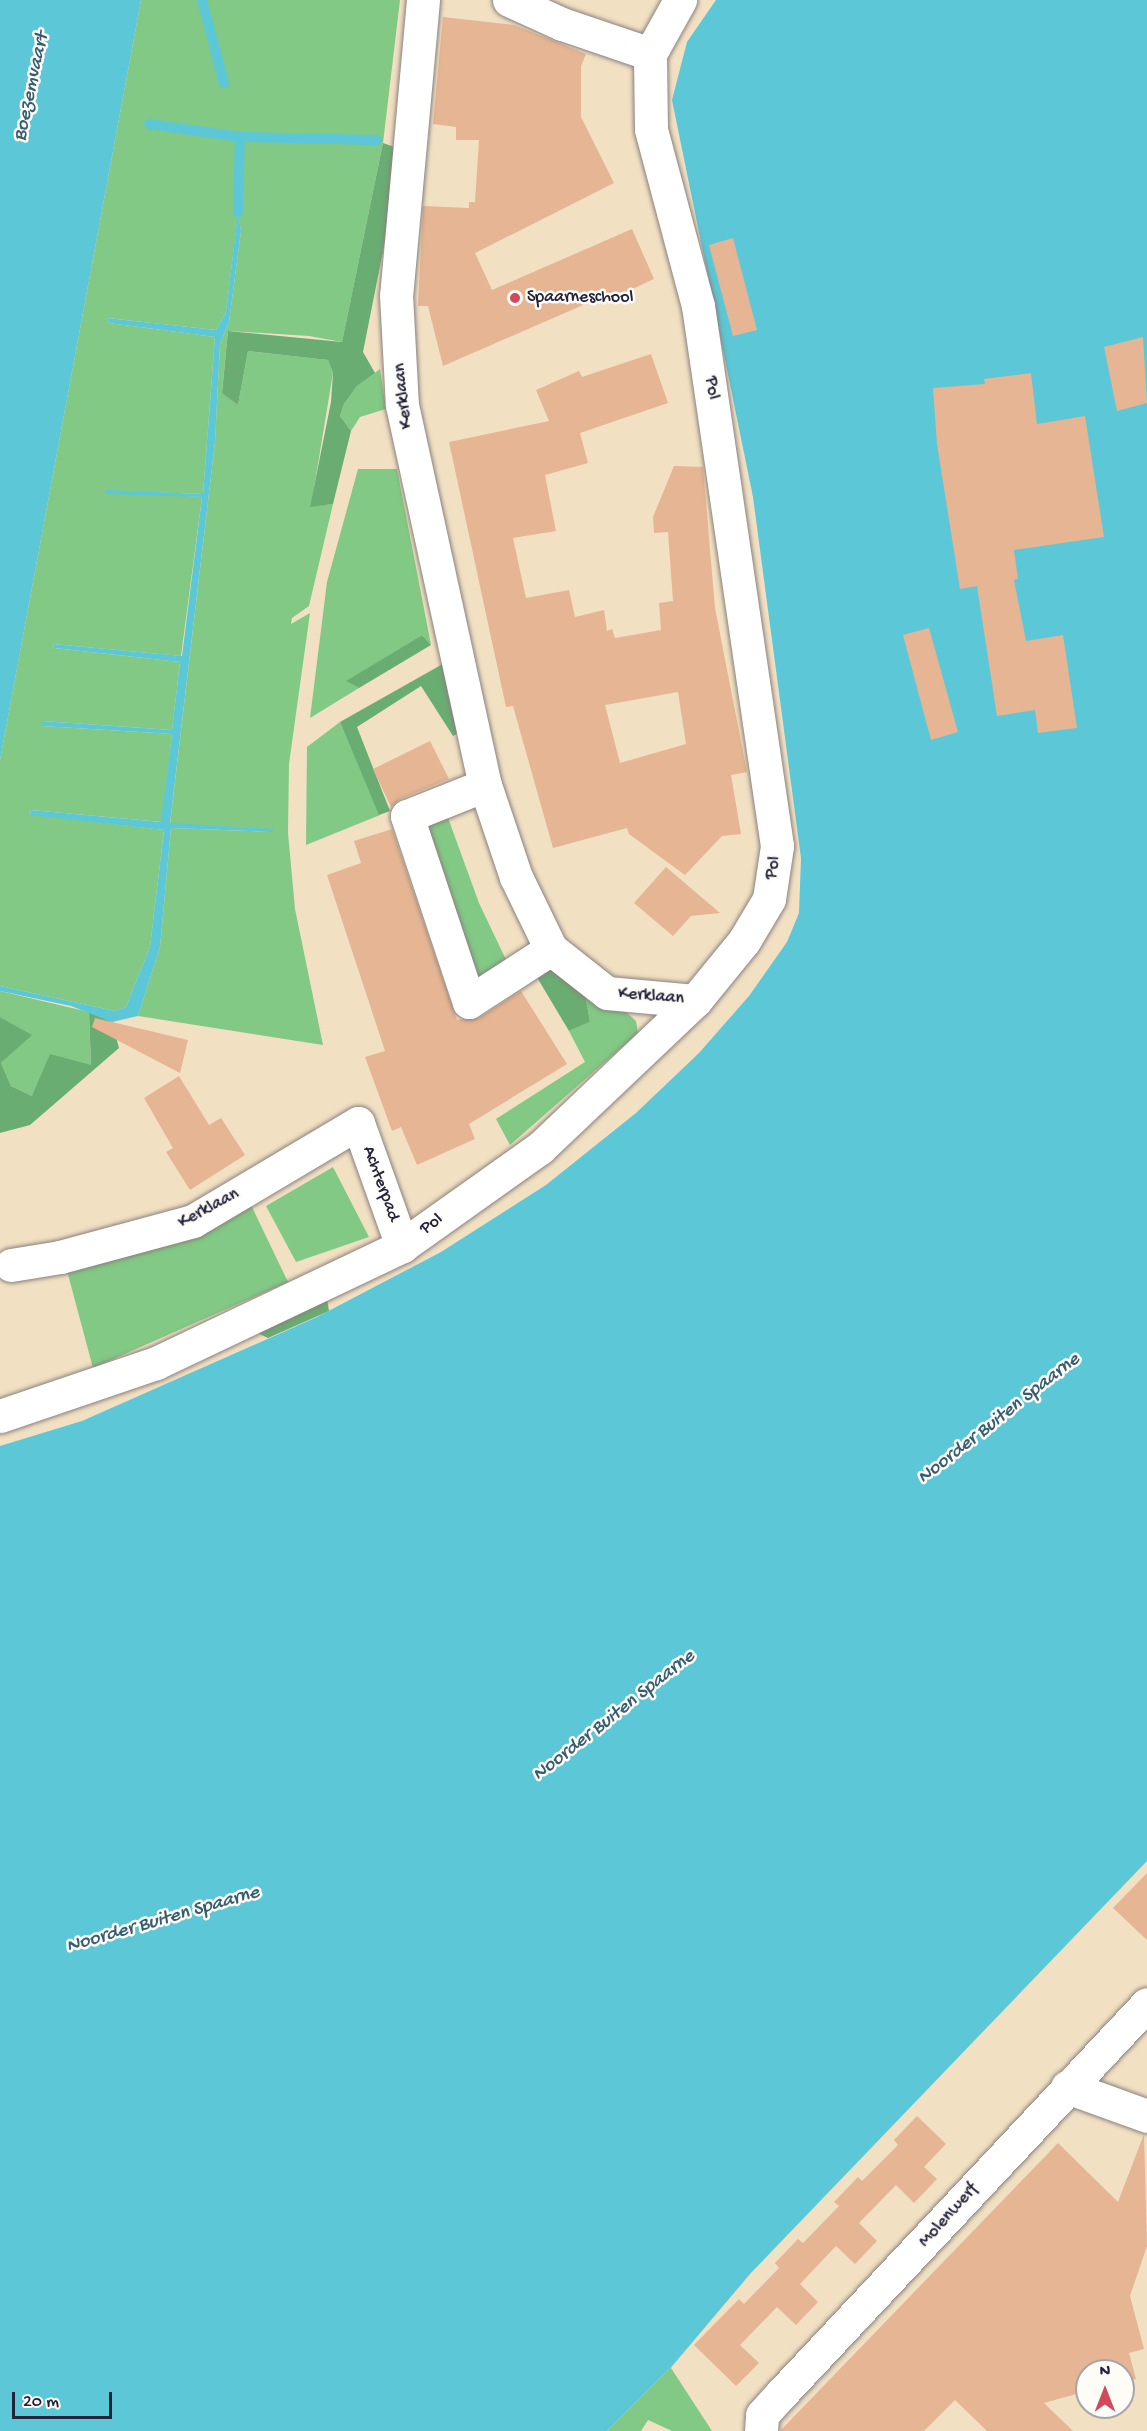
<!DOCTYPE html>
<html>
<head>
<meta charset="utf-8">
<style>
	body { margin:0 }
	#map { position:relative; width:1147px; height:2431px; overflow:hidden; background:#f2e0c3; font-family:"Gochi Hand",sans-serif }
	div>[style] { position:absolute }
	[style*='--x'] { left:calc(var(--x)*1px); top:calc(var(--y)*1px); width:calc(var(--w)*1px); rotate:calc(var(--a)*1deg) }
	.green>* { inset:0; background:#82c985 }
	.forest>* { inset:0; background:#69ad72 }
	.water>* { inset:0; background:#5cc7d6 }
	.stream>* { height:10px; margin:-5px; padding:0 5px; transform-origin:5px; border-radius:5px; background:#5cc7d6 }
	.building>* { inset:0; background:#e6b593 }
	.roads { filter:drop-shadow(0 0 2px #8a817f) drop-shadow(0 0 2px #8a817f) }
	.minor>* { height:33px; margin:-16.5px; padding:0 16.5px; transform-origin:16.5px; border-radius:16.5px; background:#fff }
	.dots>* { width:16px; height:16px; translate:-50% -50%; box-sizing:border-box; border:3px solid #fdfcf7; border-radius:50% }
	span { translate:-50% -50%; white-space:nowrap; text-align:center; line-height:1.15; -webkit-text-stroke:5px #fdfcf7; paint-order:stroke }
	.poi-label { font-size:18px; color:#22223b }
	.left { translate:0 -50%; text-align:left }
	.street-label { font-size:18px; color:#22223b }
	.water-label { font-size:20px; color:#365c71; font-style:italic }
	.north { position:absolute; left:1075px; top:2359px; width:60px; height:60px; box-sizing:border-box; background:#fdfcf7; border:2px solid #a5a5ac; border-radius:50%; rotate:0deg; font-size:16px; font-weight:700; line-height:24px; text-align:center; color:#22223b }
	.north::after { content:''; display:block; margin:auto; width:21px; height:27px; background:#d1495b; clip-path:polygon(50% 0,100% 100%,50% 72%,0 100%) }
	.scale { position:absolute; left:12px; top:2392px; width:100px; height:27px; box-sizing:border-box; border:3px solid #22223b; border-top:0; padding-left:8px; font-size:18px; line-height:21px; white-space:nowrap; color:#22223b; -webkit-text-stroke:4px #fdfcf7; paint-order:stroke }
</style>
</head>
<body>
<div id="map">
	<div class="green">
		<div style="clip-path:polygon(141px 0,400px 0,383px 143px,342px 342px,309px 336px,228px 331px,222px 392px,238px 405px,248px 351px,328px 360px,333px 373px,311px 506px,333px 504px,309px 606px,292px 618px,291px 624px,310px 613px,289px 764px,288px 833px,295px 909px,323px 1045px,138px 1016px,160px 947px,171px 828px,273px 832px,170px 824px,215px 442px,220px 344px,229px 322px,241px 231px,238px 215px,226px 312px,216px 330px,107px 318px,109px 323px,215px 337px,203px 494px,105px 491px,202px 497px,181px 656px,53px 644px,54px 648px,180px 662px,172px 730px,42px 721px,42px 726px,172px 734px,162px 822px,31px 810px,30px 814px,164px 830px,150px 947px,126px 1007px,115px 1011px,0 986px,0 760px)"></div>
		<div style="clip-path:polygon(380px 369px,386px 409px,360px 417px,351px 431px,340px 416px,344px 404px,357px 386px)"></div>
		<div style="clip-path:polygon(358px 469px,397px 469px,431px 645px,422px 635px,347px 681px,359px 688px,310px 718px,327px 582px)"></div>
		<div style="clip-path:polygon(340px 722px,380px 815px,306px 845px,307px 747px)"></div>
		<div style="clip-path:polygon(447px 815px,479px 903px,508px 964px,473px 985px,421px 825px)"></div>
		<div style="clip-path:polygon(0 991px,89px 1012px,91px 1066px,32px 1096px,11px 1086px,1px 1063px,31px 1035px,0 1017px)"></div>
		<div style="clip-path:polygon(585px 993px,625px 1011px,636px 1021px,638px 1033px,510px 1145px,496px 1119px,585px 1062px,569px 1031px,590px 1022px)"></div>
		<div style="clip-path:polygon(333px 1167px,369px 1237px,296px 1262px,266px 1206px)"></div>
		<div style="clip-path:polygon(251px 1205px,288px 1282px,93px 1368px,66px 1267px)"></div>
		<div style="clip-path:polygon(674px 2364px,671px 2368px,712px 2431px,672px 2431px,648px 2420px,641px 2431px,607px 2431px)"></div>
	</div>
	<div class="forest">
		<div style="clip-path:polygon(383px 143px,403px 150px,363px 352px,375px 373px,357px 386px,344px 404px,340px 416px,351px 431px,333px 504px,310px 507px,331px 402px,333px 373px,328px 360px,248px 351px,238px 405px,222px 393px,228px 331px,342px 342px)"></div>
		<div style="clip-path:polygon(422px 635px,431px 645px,359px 688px,346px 681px)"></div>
		<div style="clip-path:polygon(448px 661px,466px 729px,453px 736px,421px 686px,357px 727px,390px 811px,379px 815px,340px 722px)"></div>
		<div style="clip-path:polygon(547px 957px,585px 993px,590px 1022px,569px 1031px,532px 969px)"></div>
		<div style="clip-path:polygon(89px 1012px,112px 1022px,119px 1048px,30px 1125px,0 1133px,0 1017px,32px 1035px,1px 1063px,11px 1086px,32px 1096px,50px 1054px,91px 1065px)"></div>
		<div style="clip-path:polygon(326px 1292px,329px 1311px,268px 1338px,251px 1330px)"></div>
	</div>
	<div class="water">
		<div style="clip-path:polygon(0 0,141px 0,0 760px)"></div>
		<div style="clip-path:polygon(716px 0,1147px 0,1147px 1861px,750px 2274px,674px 2364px,607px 2431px,0 2431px,0 1446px,82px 1421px,317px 1317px,441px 1252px,546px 1185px,636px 1113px,699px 1053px,749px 996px,787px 942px,799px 913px,801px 858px,753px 497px,672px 100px,687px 42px)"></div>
		<div style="clip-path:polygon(238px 212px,241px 231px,229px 322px,220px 344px,215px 442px,170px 823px,273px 829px,273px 832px,171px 828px,160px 947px,138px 1016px,112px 1022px,71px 1006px,0 991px,0 986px,115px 1011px,126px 1007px,150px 947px,164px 830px,30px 815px,31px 810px,161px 822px,172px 734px,42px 726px,42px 721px,172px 730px,180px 662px,54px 648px,53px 644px,182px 656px,202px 497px,106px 494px,105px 490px,203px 494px,215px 337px,109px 323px,107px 318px,216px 330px,226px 312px)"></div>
	</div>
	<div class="stream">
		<div style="--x:202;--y:0;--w:86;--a:75.2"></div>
		<div style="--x:149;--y:124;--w:92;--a:8.1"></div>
		<div style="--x:238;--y:212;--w:75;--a:-88.5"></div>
		<div style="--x:240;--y:137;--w:137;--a:1.3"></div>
	</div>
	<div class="building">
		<div style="clip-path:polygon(443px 17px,514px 25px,586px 54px,581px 66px,581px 117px,614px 183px,475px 253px,492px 290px,632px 229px,654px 279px,615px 297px,613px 292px,443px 366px,428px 306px,418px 306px,423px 206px,469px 208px,469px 202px,475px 202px,479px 140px,456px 140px,456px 127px,433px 124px)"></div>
		<div style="clip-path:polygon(733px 238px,757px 330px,733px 336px,709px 245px)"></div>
		<div style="clip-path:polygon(1143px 337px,1147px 403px,1117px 411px,1104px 347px)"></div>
		<div style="clip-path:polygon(evenodd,651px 354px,668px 403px,580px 433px,588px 463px,545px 475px,556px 531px,513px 538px,526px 598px,569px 590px,575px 617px,604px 610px,607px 631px,612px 629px,615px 638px,661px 630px,659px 603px,673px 601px,668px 532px,654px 533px,653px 517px,674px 466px,703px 467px,715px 608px,747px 772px,731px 775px,741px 834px,722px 836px,685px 875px,629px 834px,627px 828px,553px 848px,513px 706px,506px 707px,449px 442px,549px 421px,536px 390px,579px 371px,582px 377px,651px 354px,678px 692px,686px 744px,620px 763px,605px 705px,678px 692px)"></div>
		<div style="clip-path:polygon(1031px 373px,1037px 424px,1085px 416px,1104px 537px,1014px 550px,1018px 579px,1014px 580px,1026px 641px,1063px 635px,1077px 728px,1038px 733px,1035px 710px,997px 716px,977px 586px,960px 589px,937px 444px,933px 388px,985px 384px,984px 379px)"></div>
		<div style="clip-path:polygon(929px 628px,958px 732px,931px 740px,903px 635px)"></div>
		<div style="clip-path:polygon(430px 741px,449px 779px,400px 799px,391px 807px,373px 769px)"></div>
		<div style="clip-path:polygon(392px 829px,457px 1020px,479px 1018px,521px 991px,567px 1064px,469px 1124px,475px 1139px,417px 1165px,401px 1127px,392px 1131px,365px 1057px,385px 1051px,327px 875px,361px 863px,354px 841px)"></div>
		<div style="clip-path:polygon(666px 867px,720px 913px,691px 916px,673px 936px,634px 903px)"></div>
		<div style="clip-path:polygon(95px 1018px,188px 1040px,180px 1073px,92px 1027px)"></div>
		<div style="clip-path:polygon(179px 1076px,209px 1125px,221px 1118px,245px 1155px,190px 1190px,166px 1152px,173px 1148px,144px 1098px)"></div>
		<div style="clip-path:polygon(1147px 1873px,1147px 1940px,1113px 1908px)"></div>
		<div style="clip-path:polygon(917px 2116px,946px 2144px,924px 2167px,937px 2179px,914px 2203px,896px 2185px,859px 2223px,877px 2241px,855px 2264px,836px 2246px,800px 2284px,818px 2302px,796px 2325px,777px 2307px,740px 2345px,759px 2363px,736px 2386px,694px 2345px,739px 2299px,744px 2304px,779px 2268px,775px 2263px,798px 2239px,803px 2243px,839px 2206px,834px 2202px,858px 2177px,862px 2181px,898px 2145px,894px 2140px)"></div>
		<div style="clip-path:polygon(1144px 2134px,1147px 2246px,1130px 2296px,1144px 2349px,1129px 2353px,1136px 2379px,1123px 2382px,1123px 2371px,1087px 2371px,1087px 2391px,1044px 2403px,1073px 2431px,987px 2431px,955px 2400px,924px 2431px,780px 2431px,1058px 2143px,1118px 2202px)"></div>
	</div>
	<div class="roads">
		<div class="minor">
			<div style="--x:423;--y:0;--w:296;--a:95.2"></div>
			<div style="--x:396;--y:295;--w:110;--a:86.9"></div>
			<div style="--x:402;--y:405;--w:389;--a:77.7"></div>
			<div style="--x:485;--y:785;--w:97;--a:71.4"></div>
			<div style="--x:516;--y:877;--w:80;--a:64.1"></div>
			<div style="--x:551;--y:949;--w:71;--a:38.2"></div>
			<div style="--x:607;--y:993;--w:88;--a:5.2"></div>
			<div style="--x:509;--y:0;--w:58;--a:24.4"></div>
			<div style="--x:562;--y:24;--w:93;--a:18.8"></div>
			<div style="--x:650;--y:54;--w:62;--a:-60.9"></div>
			<div style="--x:485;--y:785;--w:84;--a:158.3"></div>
			<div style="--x:407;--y:816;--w:196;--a:71.6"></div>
			<div style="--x:469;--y:1002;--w:98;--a:-32.9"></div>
			<div style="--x:11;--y:1265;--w:50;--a:-9.3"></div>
			<div style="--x:60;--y:1257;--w:138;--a:-15.1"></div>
			<div style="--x:193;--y:1221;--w:192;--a:-30.7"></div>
			<div style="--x:358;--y:1123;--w:131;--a:70.3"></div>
			<div style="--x:0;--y:1416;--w:165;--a:-18.8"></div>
			<div style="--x:156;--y:1363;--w:272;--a:-25.4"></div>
			<div style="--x:402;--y:1246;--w:169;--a:-35.4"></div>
			<div style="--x:540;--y:1148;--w:214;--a:-43.5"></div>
			<div style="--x:695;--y:1001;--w:77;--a:-50.8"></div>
			<div style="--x:744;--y:941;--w:49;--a:-59.2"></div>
			<div style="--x:769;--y:899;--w:54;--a:-81.4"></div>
			<div style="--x:777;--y:846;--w:546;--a:-98.32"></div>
			<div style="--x:698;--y:306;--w:183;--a:-104.9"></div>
			<div style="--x:651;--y:129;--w:75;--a:-90.8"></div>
			<div style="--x:1067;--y:2087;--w:85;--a:19.9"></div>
			<div style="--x:761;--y:2431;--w:16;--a:-86"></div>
			<div style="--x:762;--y:2415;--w:30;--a:-48"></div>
			<div style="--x:782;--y:2393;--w:533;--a:-46.82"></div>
		</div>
	</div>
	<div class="dots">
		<div style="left:515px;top:298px;background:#d1495b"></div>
	</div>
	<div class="poi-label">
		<span class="left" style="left:527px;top:298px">Spaarneschool</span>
	</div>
	<div class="street-label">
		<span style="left:711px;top:388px;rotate:81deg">Pol</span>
		<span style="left:404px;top:396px;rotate:-96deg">Kerklaan</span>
		<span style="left:774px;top:868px;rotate:-81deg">Pol</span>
		<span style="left:651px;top:997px;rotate:5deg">Kerklaan</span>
		<span style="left:380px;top:1184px;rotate:70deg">Achterpad</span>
		<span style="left:209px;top:1209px;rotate:-28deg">Kerklaan</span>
		<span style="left:432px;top:1225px;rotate:-35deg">Pol</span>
		<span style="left:949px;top:2216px;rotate:-48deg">Molenwerf</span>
	</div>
	<div class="water-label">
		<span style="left:32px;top:87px;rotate:-78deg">Boezemvaart</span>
		<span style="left:999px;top:1419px;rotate:-38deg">Noorder Buiten Spaarne</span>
		<span style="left:614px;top:1716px;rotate:-38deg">Noorder Buiten Spaarne</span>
		<span style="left:163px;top:1920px;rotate:-16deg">Noorder Buiten Spaarne</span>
	</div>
	<div class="north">N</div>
	<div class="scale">20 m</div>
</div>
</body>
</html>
